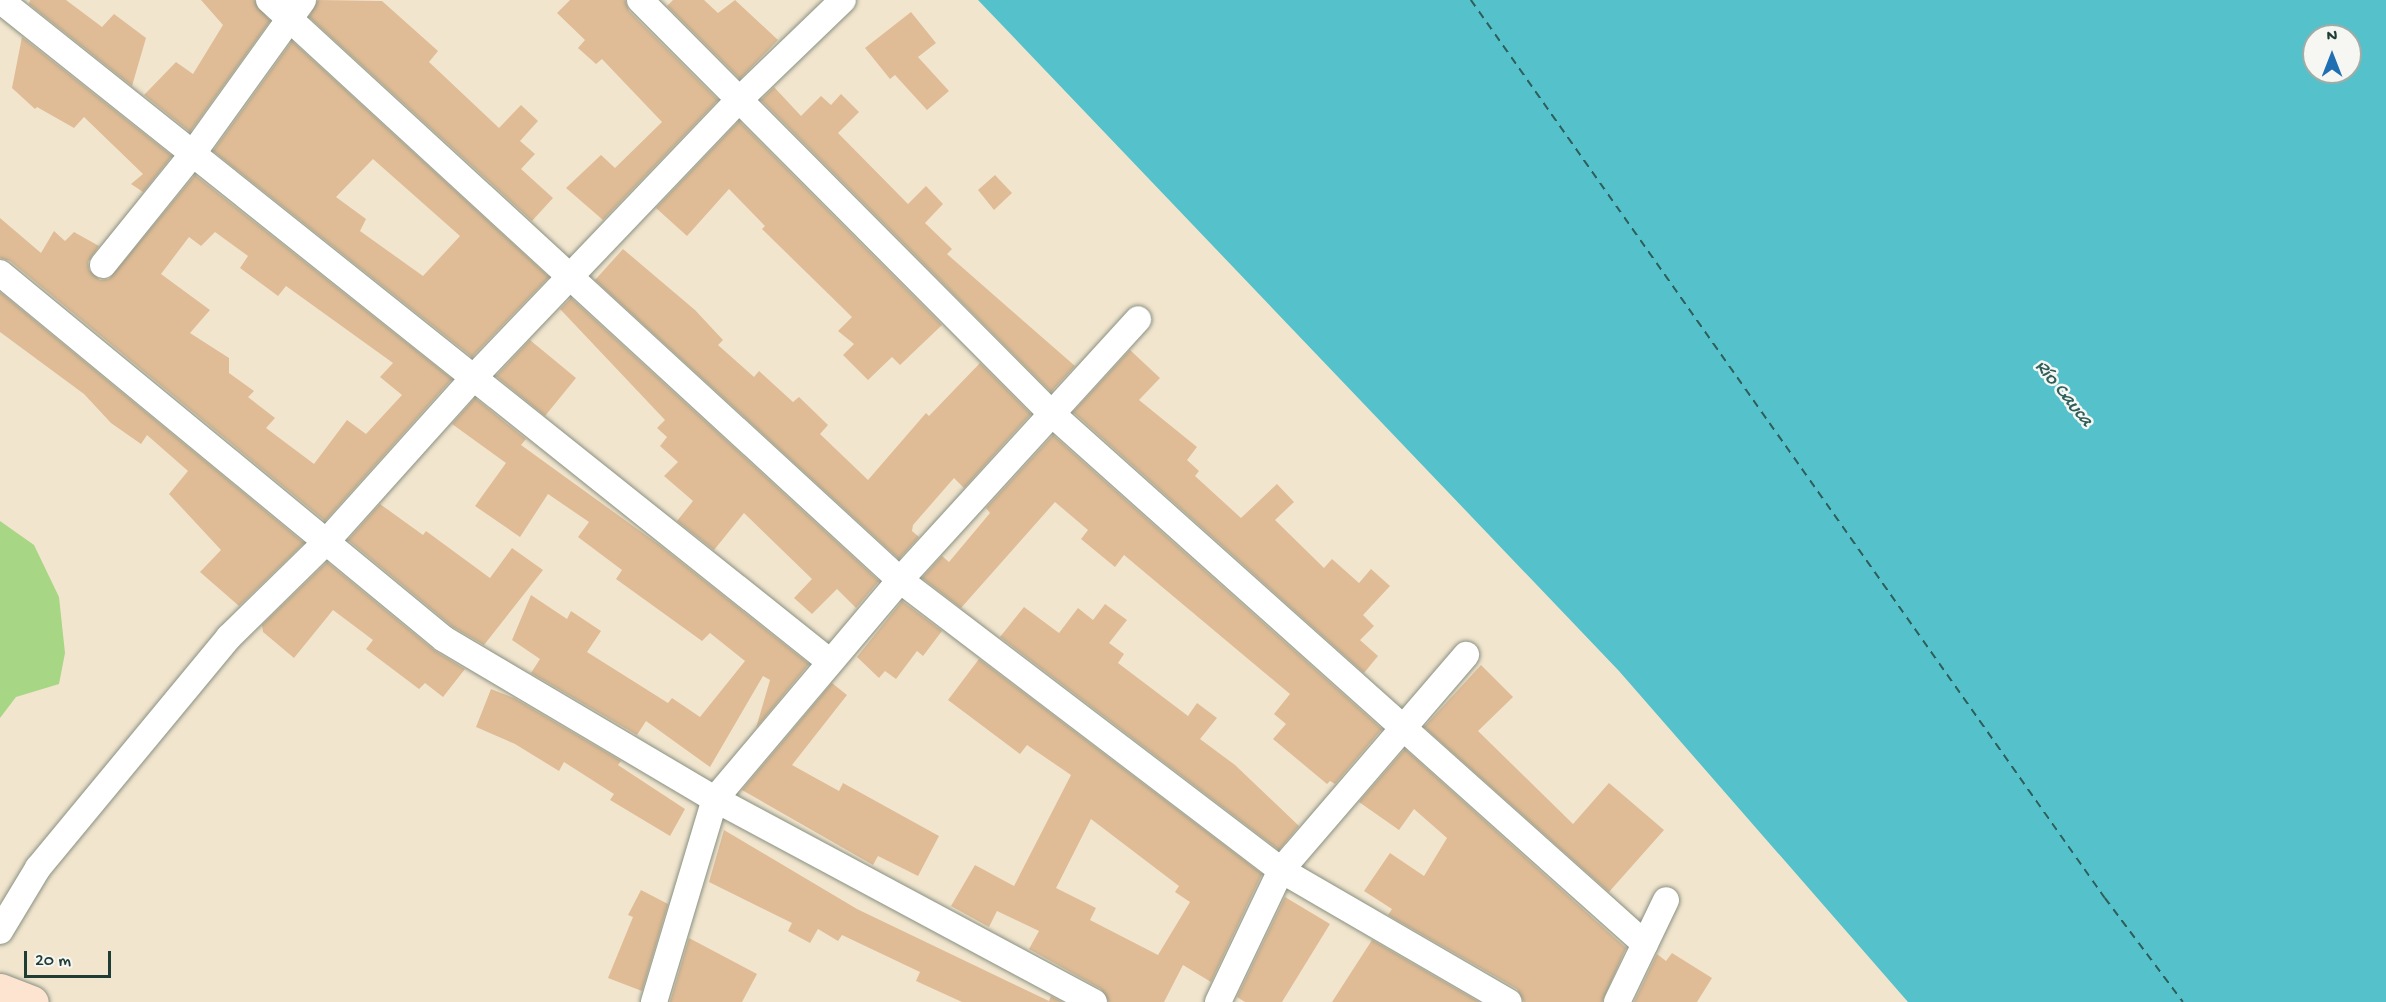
<!DOCTYPE html>
<html>
<head>
<meta charset="utf-8">
<style>
	body { margin:0 }
	#map { position:relative; width:2386px; height:1002px; overflow:hidden; background:#f2e5ce; font-family:"Gochi Hand",sans-serif }
	div>[style] { position:absolute }
	[style*='--x'] { left:calc(var(--x)*1px); top:calc(var(--y)*1px); width:calc(var(--w)*1px); rotate:calc(var(--a)*1deg) }
	.green>* { inset:0; background:#a7d684 }
	.water>* { inset:0; background:#54c1cb }
	.ferry>* { height:1.5px; margin-top:-0.75px; transform-origin:0; background:repeating-linear-gradient(90deg,#2c5e5a 0 8px,transparent 0 14px) }
	.building>* { inset:0; background:#dfbc96 }
	.roads { filter:drop-shadow(0 0 2px #889181) drop-shadow(0 0 2px #889181) }
	.minor>* { height:26px; margin:-13px; padding:0 13px; transform-origin:13px; border-radius:13px; background:#fff }
	.secondary>* { height:33px; margin:-16.5px; padding:0 16.5px; transform-origin:16.5px; border-radius:16.5px; background:#fde4d1 }
	span { translate:-50% -50%; white-space:nowrap; text-align:center; line-height:1.15; -webkit-text-stroke:5px #f6f6f2; paint-order:stroke }
	.water-label { font-size:20px; color:#2c5e5a; font-style:italic }
	.north { position:absolute; left:2302px; top:24px; width:60px; height:60px; box-sizing:border-box; background:#f6f6f2; border:2px solid #a0aca6; border-radius:50%; rotate:0deg; font-size:16px; font-weight:700; line-height:24px; text-align:center; color:#1f3d34 }
	.north::after { content:''; display:block; margin:auto; width:21px; height:27px; background:#1f6fb2; clip-path:polygon(50% 0,100% 100%,50% 72%,0 100%) }
	.scale { position:absolute; left:24px; top:951px; width:87px; height:27px; box-sizing:border-box; border:3px solid #1f3d34; border-top:0; padding-left:8px; font-size:18px; line-height:21px; white-space:nowrap; color:#1f3d34; -webkit-text-stroke:4px #f6f6f2; paint-order:stroke }
</style>
</head>
<body>
<div id="map">
	<div class="green">
		<div style="clip-path:polygon(0 521px,34px 545px,59px 597px,65px 653px,59px 684px,16px 697px,0 718px)"></div>
	</div>
	<div class="water">
		<div style="clip-path:polygon(evenodd,978px 0,2386px 0,2386px 1002px,1908px 1002px,1619px 671px,978px 0,2314px 36px,2350px 36px,2350px 72px,2314px 72px,2314px 36px)"></div>
	</div>
	<div class="ferry">
		<div style="--x:1471;--y:0;--w:1099;--a:54.78"></div>
		<div style="--x:2105;--y:898;--w:130;--a:53.1"></div>
	</div>
	<div class="building">
		<div style="clip-path:polygon(30px 0,66px 0,102px 27px,114px 14px,146px 38px,132px 86px,29px 4px)"></div>
		<div style="clip-path:polygon(201px 0,254px 0,270px 21px,190px 132px,144px 95px,176px 62px,193px 74px,223px 25px)"></div>
		<div style="clip-path:polygon(318px 0,382px 1px,438px 51px,429px 62px,499px 128px,521px 105px,538px 121px,520px 141px,535px 154px,521px 169px,553px 198px,532px 221px,309px 17px)"></div>
		<div style="clip-path:polygon(570px 0,625px 0,629px 11px,718px 100px,603px 220px,566px 188px,601px 155px,615px 168px,662px 122px,602px 59px,596px 64px,578px 48px,585px 40px,557px 13px)"></div>
		<div style="clip-path:polygon(673px 0,704px 0,718px 13px,735px 0,778px 40px,740px 79px,667px 6px)"></div>
		<div style="clip-path:polygon(911px 12px,936px 43px,918px 57px,949px 91px,927px 110px,895px 75px,890px 79px,865px 48px)"></div>
		<div style="clip-path:polygon(22px 37px,172px 156px,143px 192px,131px 184px,143px 174px,84px 117px,74px 128px,37px 107px,35px 109px,12px 88px)"></div>
		<div style="clip-path:polygon(evenodd,292px 41px,549px 277px,472px 357px,213px 151px,292px 41px,373px 159px,460px 236px,423px 276px,360px 231px,366px 219px,336px 197px,373px 159px)"></div>
		<div style="clip-path:polygon(774px 87px,801px 116px,821px 96px,831px 105px,841px 94px,859px 112px,838px 133px,908px 204px,926px 186px,943px 204px,925px 223px,952px 249px,947px 254px,1075px 366px,1051px 392px,761px 100px)"></div>
		<div style="clip-path:polygon(739px 121px,942px 325px,900px 365px,892px 357px,868px 380px,843px 355px,854px 344px,838px 331px,852px 317px,762px 229px,765px 226px,729px 189px,687px 236px,656px 208px)"></div>
		<div style="clip-path:polygon(evenodd,195px 175px,452px 379px,325px 521px,10px 261px,0 258px,0 218px,41px 253px,54px 231px,65px 241px,74px 232px,99px 246px,88px 262px,89px 270px,100px 280px,109px 279px,195px 175px,215px 232px,248px 256px,240px 268px,278px 296px,286px 286px,393px 363px,380px 377px,402px 395px,366px 434px,347px 420px,314px 464px,266px 428px,275px 418px,248px 397px,254px 391px,229px 373px,229px 358px,190px 333px,210px 310px,161px 274px,189px 237px,201px 246px,215px 232px)"></div>
		<div style="clip-path:polygon(995px 175px,1012px 193px,994px 210px,978px 190px)"></div>
		<div style="clip-path:polygon(623px 249px,695px 310px,723px 340px,718px 345px,754px 377px,759px 371px,793px 402px,799px 397px,828px 425px,820px 434px,868px 480px,926px 413px,929px 416px,980px 363px,1031px 414px,964px 488px,954px 478px,913px 525px,912px 531px,919px 537px,899px 559px,595px 280px)"></div>
		<div style="clip-path:polygon(0 292px,304px 543px,239px 606px,200px 572px,221px 550px,169px 494px,188px 471px,147px 435px,141px 444px,111px 423px,84px 394px,0 332px)"></div>
		<div style="clip-path:polygon(571px 298px,879px 581px,856px 608px,837px 589px,812px 614px,794px 598px,812px 579px,744px 513px,714px 550px,677px 521px,693px 501px,664px 476px,678px 462px,660px 446px,667px 437px,657px 428px,665px 420px,560px 309px)"></div>
		<div style="clip-path:polygon(530px 340px,576px 378px,545px 416px,496px 376px)"></div>
		<div style="clip-path:polygon(1130px 350px,1160px 378px,1139px 400px,1197px 447px,1187px 460px,1199px 471px,1195px 476px,1241px 518px,1277px 484px,1294px 502px,1275px 520px,1324px 568px,1332px 559px,1359px 583px,1371px 569px,1390px 586px,1363px 615px,1374px 626px,1360px 640px,1378px 656px,1364px 673px,1073px 412px)"></div>
		<div style="clip-path:polygon(475px 398px,526px 439px,521px 445px,658px 544px,809px 664px,756px 728px,770px 680px,763px 676px,710px 767px,646px 721px,637px 735px,531px 673px,540px 659px,512px 640px,531px 595px,567px 619px,571px 611px,601px 631px,587px 652px,668px 703px,672px 698px,700px 717px,745px 661px,710px 633px,702px 641px,616px 579px,622px 570px,578px 537px,589px 522px,548px 494px,520px 537px,475px 506px,506px 463px,452px 424px)"></div>
		<div style="clip-path:polygon(1053px 435px,1382px 729px,1335px 784px,1330px 781px,1327px 784px,1273px 739px,1286px 724px,1274px 714px,1290px 694px,1124px 555px,1115px 567px,1081px 539px,1088px 530px,1055px 502px,961px 608px,922px 578px,942px 556px,949px 562px,990px 513px,986px 508px)"></div>
		<div style="clip-path:polygon(380px 504px,423px 535px,426px 531px,490px 578px,512px 548px,543px 570px,484px 645px,453px 627px,348px 540px)"></div>
		<div style="clip-path:polygon(327px 562px,435px 651px,465px 669px,443px 697px,425px 683px,419px 689px,366px 649px,373px 640px,333px 610px,294px 658px,263px 632px,262px 625px)"></div>
		<div style="clip-path:polygon(902px 601px,942px 631px,923px 656px,917px 651px,896px 679px,885px 671px,879px 678px,857px 657px)"></div>
		<div style="clip-path:polygon(1105px 604px,1127px 620px,1109px 643px,1124px 654px,1118px 663px,1188px 716px,1197px 703px,1217px 718px,1200px 739px,1235px 765px,1299px 826px,1279px 850px,1000px 637px,1024px 607px,1059px 633px,1078px 608px,1093px 620px)"></div>
		<div style="clip-path:polygon(evenodd,979px 659px,1262px 874px,1211px 982px,1183px 965px,1164px 1002px,1109px 1002px,1101px 989px,1029px 949px,1039px 931px,997px 911px,989px 927px,951px 906px,975px 865px,1014px 886px,1071px 775px,1027px 745px,1020px 754px,948px 700px,979px 659px,1091px 819px,1179px 886px,1175px 892px,1190px 902px,1158px 955px,1090px 920px,1096px 908px,1056px 888px,1091px 819px)"></div>
		<div style="clip-path:polygon(1481px 665px,1513px 697px,1478px 731px,1573px 824px,1609px 783px,1664px 830px,1609px 892px,1424px 727px)"></div>
		<div style="clip-path:polygon(832px 683px,847px 695px,792px 765px,839px 791px,843px 783px,939px 836px,918px 876px,878px 856px,873px 865px,742px 790px)"></div>
		<div style="clip-path:polygon(491px 689px,514px 698px,621px 761px,618px 765px,685px 809px,670px 836px,610px 800px,614px 794px,564px 762px,559px 771px,515px 744px,476px 727px)"></div>
		<div style="clip-path:polygon(1405px 749px,1626px 948px,1602px 1002px,1524px 1002px,1517px 989px,1388px 915px,1392px 909px,1364px 891px,1390px 853px,1424px 876px,1447px 838px,1414px 809px,1399px 830px,1359px 802px)"></div>
		<div style="clip-path:polygon(724px 830px,857px 909px,1049px 1001px,1051px 996px,1062px 1002px,962px 1002px,916px 981px,920px 972px,842px 935px,838px 941px,818px 929px,810px 943px,788px 931px,792px 923px,709px 882px)"></div>
		<div style="clip-path:polygon(641px 890px,668px 904px,642px 991px,608px 978px,633px 917px,628px 915px)"></div>
		<div style="clip-path:polygon(1285px 897px,1330px 924px,1282px 1002px,1245px 1002px,1237px 997px)"></div>
		<div style="clip-path:polygon(689px 938px,757px 974px,742px 1002px,670px 1002px)"></div>
		<div style="clip-path:polygon(1372px 940px,1479px 1002px,1332px 1002px)"></div>
		<div style="clip-path:polygon(1672px 953px,1712px 978px,1697px 1002px,1634px 1002px,1657px 954px,1666px 961px)"></div>
	</div>
	<div class="roads">
		<div class="minor">
			<div style="--x:0;--y:0;--w:1060;--a:38.57"></div>
			<div style="--x:269;--y:0;--w:857;--a:42.59"></div>
			<div style="--x:900;--y:580;--w:479;--a:37.3"></div>
			<div style="--x:1281;--y:870;--w:263;--a:30.1"></div>
			<div style="--x:640;--y:0;--w:581;--a:45.14"></div>
			<div style="--x:1050;--y:412;--w:798;--a:41.8"></div>
			<div style="--x:103;--y:265;--w:140;--a:-51.1"></div>
			<div style="--x:191;--y:156;--w:192;--a:-54.3"></div>
			<div style="--x:0;--y:273;--w:575;--a:39.5"></div>
			<div style="--x:444;--y:639;--w:315;--a:30.6"></div>
			<div style="--x:715;--y:799;--w:430;--a:28.2"></div>
			<div style="--x:0;--y:931;--w:74;--a:-58.9"></div>
			<div style="--x:38;--y:868;--w:300;--a:-50.4"></div>
			<div style="--x:229;--y:637;--w:137;--a:-44.4"></div>
			<div style="--x:327;--y:541;--w:219;--a:-48.1"></div>
			<div style="--x:473;--y:378;--w:385;--a:-46.3"></div>
			<div style="--x:739;--y:100;--w:144;--a:-43.9"></div>
			<div style="--x:654;--y:1002;--w:212;--a:-73.3"></div>
			<div style="--x:715;--y:799;--w:287;--a:-49.8"></div>
			<div style="--x:900;--y:580;--w:353;--a:-47.6"></div>
			<div style="--x:1218;--y:1002;--w:146;--a:-64.5"></div>
			<div style="--x:1281;--y:870;--w:284;--a:-49.3"></div>
			<div style="--x:1617;--y:1002;--w:113;--a:-64.3"></div>
		</div>
		<div class="secondary">
			<div style="--x:0;--y:990;--w:34;--a:21"></div>
		</div>
	</div>
	<div class="water-label">
		<span style="left:2063px;top:394px;rotate:51deg">Río Cauca</span>
	</div>
	<div class="north">N</div>
	<div class="scale">20 m</div>
</div>
</body>
</html>
